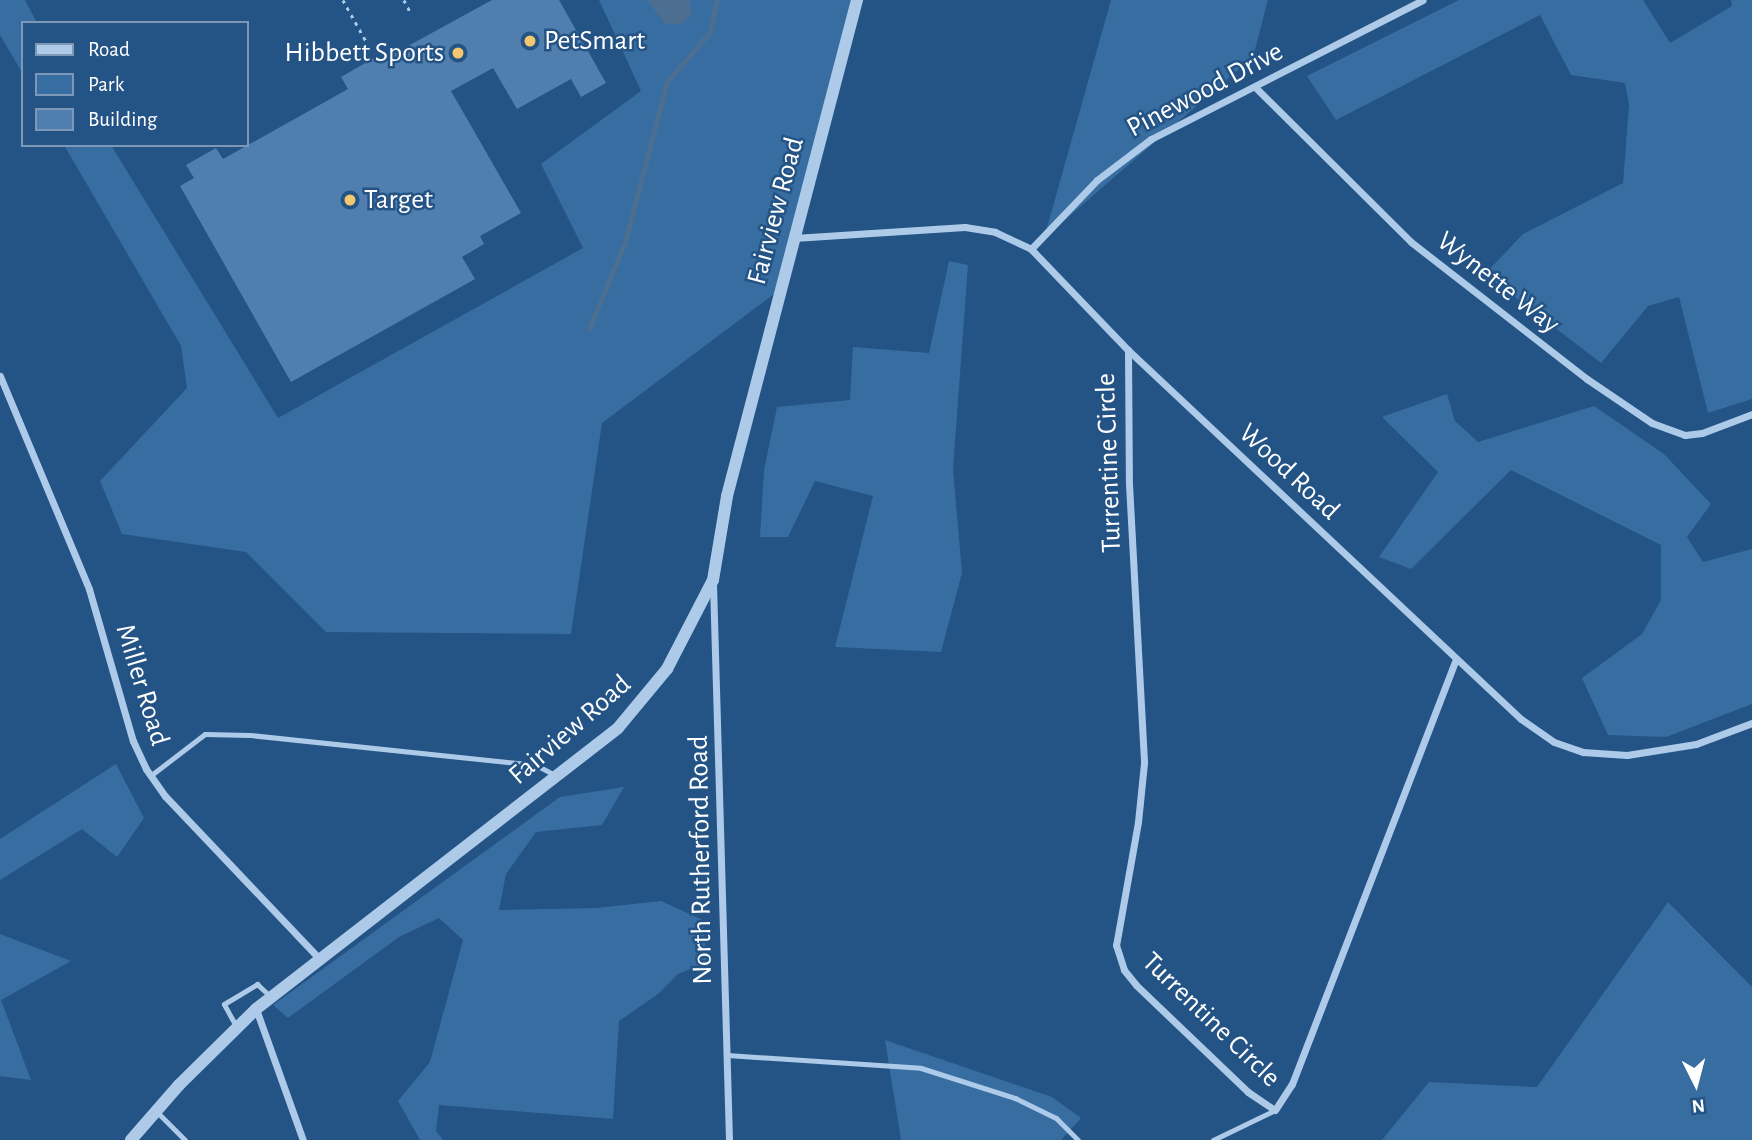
<!DOCTYPE html>
<html>
<head>
<meta charset="utf-8">
<style>
	body { margin:0 }
	#map { position:relative; width:1752px; height:1140px; overflow:hidden; background:#245385; font-family:"Alegreya Sans",sans-serif }
	div>[style] { position:absolute }
	[style*='--x'] { left:calc(var(--x)*1px); top:calc(var(--y)*1px); width:calc(var(--w)*1px); rotate:calc(var(--a)*1deg) }
	.green>* { inset:0; background:#386da2 }
	.water>* { inset:0; background:#4c6e91 }
	.stream>* { height:4.5px; margin:-2.25px; padding:0 2.25px; transform-origin:2.25px; border-radius:2.25px; background:#4c6e91 }
	.building>* { inset:0; background:#507faf }
	.path>* { height:2.5px; margin-top:-1.25px; transform-origin:0; background:repeating-linear-gradient(90deg,#adcbe8 0 3.5px,transparent 0 8.5px) }
	.service>* { height:5px; margin:-2.5px; padding:0 2.5px; transform-origin:2.5px; border-radius:2.5px; background:#adcbe8 }
	.minor>* { height:7px; margin:-3.5px; padding:0 3.5px; transform-origin:3.5px; border-radius:3.5px; background:#adcbe8 }
	.tertiary>* { height:12px; margin:-6px; padding:0 6px; transform-origin:6px; border-radius:6px; background:#adcbe8 }
	.dots>* { width:19px; height:19px; translate:-50% -50%; box-sizing:border-box; border:4px solid #245385; border-radius:50% }
	span { translate:-50% -50%; white-space:nowrap; text-align:center; line-height:1.15; -webkit-text-stroke:5px #245385; paint-order:stroke }
	.poi-label { font-size:28px; color:#fff }
	.left { translate:0 -50%; text-align:left }
	.right { translate:-100% -50%; text-align:right }
	.street-label { font-size:28px; color:#fff }
	.legend { position:absolute; left:21px; top:21px; width:228px; height:126px; box-sizing:border-box; background:#245385; border:2px solid #7c98b6; margin:0; padding:9px 12px; list-style:none; font-size:21px; color:#fff }
	.legend li { display:flex; align-items:center; gap:14px; height:35px }
	.legend b { width:35px; border:2px solid #7c98b6 }
	.north { position:absolute; left:1661px; top:1049px; width:70px; height:70px; -webkit-text-stroke:5px #245385; paint-order:stroke; rotate:174deg; font-size:19px; font-weight:700; line-height:28px; text-align:center; color:#fff }
	.north::after { content:''; display:block; margin:auto; width:24px; height:32px; background:#fff; clip-path:polygon(50% 0,100% 100%,50% 72%,0 100%) }
</style>
</head>
<body>
<div id="map">
	<div class="green">
		<div style="clip-path:polygon(0 0,25px 0,37px 23px,23px 23px,23px 74px,0 35px)"></div>
		<div style="clip-path:polygon(599px 0,854px 0,774px 294px,602px 423px,571px 634px,326px 632px,246px 552px,122px 534px,100px 481px,187px 388px,181px 346px,64px 145px,111px 145px,278px 418px,583px 248px,541px 164px,641px 91px)"></div>
		<div style="clip-path:polygon(1111px 0,1268px 0,1253px 57px,1044px 238px)"></div>
		<div style="clip-path:polygon(1459px 0,1643px 0,1670px 43px,1732px 6px,1731px 0,1752px 0,1752px 399px,1708px 413px,1679px 297px,1648px 306px,1601px 363px,1485px 274px,1523px 234px,1623px 183px,1629px 105px,1625px 83px,1571px 75px,1540px 15px,1336px 120px,1307px 76px)"></div>
		<div style="clip-path:polygon(949px 261px,968px 265px,953px 469px,962px 573px,941px 652px,835px 647px,873px 496px,815px 481px,788px 537px,760px 537px,764px 470px,777px 407px,850px 400px,853px 347px,929px 353px)"></div>
		<div style="clip-path:polygon(1447px 394px,1455px 421px,1478px 442px,1594px 406px,1664px 454px,1711px 504px,1687px 537px,1703px 562px,1752px 549px,1752px 704px,1666px 737px,1608px 735px,1582px 678px,1642px 634px,1661px 600px,1661px 545px,1511px 470px,1411px 569px,1379px 557px,1438px 472px,1382px 417px)"></div>
		<div style="clip-path:polygon(116px 764px,144px 818px,117px 857px,82px 829px,0 880px,0 839px)"></div>
		<div style="clip-path:polygon(624px 787px,602px 825px,536px 832px,506px 874px,499px 910px,596px 908px,661px 901px,703px 920px,707px 962px,678px 974px,658px 994px,619px 1021px,613px 1119px,439px 1105px,436px 1131px,443px 1140px,420px 1140px,398px 1101px,430px 1062px,463px 940px,439px 918px,399px 937px,288px 1018px,273px 1005px,560px 797px)"></div>
		<div style="clip-path:polygon(1668px 902px,1752px 987px,1752px 1140px,1382px 1140px,1429px 1082px,1537px 1087px)"></div>
		<div style="clip-path:polygon(0 934px,71px 961px,1px 1000px,31px 1080px,0 1076px)"></div>
		<div style="clip-path:polygon(885px 1040px,1052px 1097px,1081px 1118px,1061px 1140px,901px 1140px)"></div>
	</div>
	<div class="water">
		<div style="clip-path:polygon(647px 0,690px 0,691px 15px,681px 24px,665px 24px)"></div>
	</div>
	<div class="stream">
		<div style="--x:589;--y:329;--w:94;--a:-67.5"></div>
		<div style="--x:625;--y:242;--w:165;--a:-75.3"></div>
		<div style="--x:667;--y:82;--w:66;--a:-49.3"></div>
		<div style="--x:710;--y:32;--w:33;--a:-78"></div>
	</div>
	<div class="building">
		<div style="clip-path:polygon(492px 0,559px 0,606px 83px,581px 97px,571px 79px,517px 109px,493px 68px,451px 91px,521px 213px,480px 236px,484px 244px,462px 257px,475px 279px,291px 382px,180px 186px,194px 178px,186px 165px,216px 148px,223px 159px,348px 89px,341px 77px,374px 58px,377px 63px)"></div>
	</div>
	<div class="path">
		<div style="--x:343;--y:0;--w:47;--a:60.7"></div>
		<div style="--x:404;--y:0;--w:17;--a:62"></div>
	</div>
	<div class="service">
		<div style="--x:150;--y:776;--w:69;--a:-37.4"></div>
		<div style="--x:205;--y:734;--w:45;--a:1.3"></div>
		<div style="--x:250;--y:735;--w:288;--a:6"></div>
		<div style="--x:536;--y:765;--w:21;--a:28"></div>
		<div style="--x:236;--y:1026;--w:25;--a:-119"></div>
		<div style="--x:224;--y:1004;--w:39;--a:-31"></div>
		<div style="--x:257;--y:984;--w:19;--a:43"></div>
		<div style="--x:727;--y:1055;--w:194;--a:3.8"></div>
		<div style="--x:921;--y:1068;--w:99;--a:17.7"></div>
		<div style="--x:1015;--y:1098;--w:46;--a:26"></div>
		<div style="--x:1056;--y:1118;--w:31;--a:45"></div>
		<div style="--x:156;--y:1111;--w:41;--a:45"></div>
		<div style="--x:1213;--y:1140;--w:69;--a:-25.8"></div>
	</div>
	<div class="minor">
		<div style="--x:1256;--y:88;--w:218;--a:44.8"></div>
		<div style="--x:1411;--y:242;--w:223;--a:37.9"></div>
		<div style="--x:1587;--y:379;--w:78;--a:34.1"></div>
		<div style="--x:1652;--y:423;--w:35;--a:20"></div>
		<div style="--x:1685;--y:435;--w:17;--a:-7"></div>
		<div style="--x:1702;--y:433;--w:53;--a:-20.8"></div>
		<div style="--x:794;--y:238;--w:171;--a:-3.7"></div>
		<div style="--x:965;--y:227;--w:30;--a:9"></div>
		<div style="--x:995;--y:232;--w:40;--a:25"></div>
		<div style="--x:1031;--y:249;--w:140;--a:46.2"></div>
		<div style="--x:1128;--y:350;--w:539;--a:43.2"></div>
		<div style="--x:1521;--y:719;--w:40;--a:34.9"></div>
		<div style="--x:1554;--y:742;--w:31;--a:19"></div>
		<div style="--x:1583;--y:752;--w:44;--a:3.9"></div>
		<div style="--x:1627;--y:755;--w:70;--a:-9.1"></div>
		<div style="--x:1696;--y:744;--w:60;--a:-20.6"></div>
		<div style="--x:1031;--y:249;--w:95;--a:-46.3"></div>
		<div style="--x:1097;--y:180;--w:68;--a:-37.2"></div>
		<div style="--x:1151;--y:139;--w:305;--a:-27.1"></div>
		<div style="--x:1128;--y:350;--w:134;--a:89.6"></div>
		<div style="--x:1129;--y:484;--w:279;--a:86.9"></div>
		<div style="--x:1144;--y:763;--w:59;--a:95.8"></div>
		<div style="--x:1138;--y:822;--w:125;--a:100.1"></div>
		<div style="--x:1116;--y:945;--w:26;--a:72"></div>
		<div style="--x:1124;--y:970;--w:19;--a:51"></div>
		<div style="--x:1136;--y:985;--w:155;--a:43.7"></div>
		<div style="--x:1248;--y:1092;--w:32;--a:34"></div>
		<div style="--x:1275;--y:1110;--w:31;--a:-57"></div>
		<div style="--x:1292;--y:1084;--w:456;--a:-68.9"></div>
		<div style="--x:0;--y:376;--w:231;--a:67.3"></div>
		<div style="--x:89;--y:589;--w:158;--a:73.9"></div>
		<div style="--x:133;--y:741;--w:31;--a:65"></div>
		<div style="--x:146;--y:769;--w:33;--a:55"></div>
		<div style="--x:165;--y:796;--w:224;--a:46.5"></div>
		<div style="--x:713;--y:584;--w:556;--a:88.35"></div>
		<div style="--x:256;--y:1009;--w:139;--a:70.3"></div>
	</div>
	<div class="tertiary">
		<div style="--x:131;--y:1140;--w:73;--a:-48.9"></div>
		<div style="--x:179;--y:1085;--w:108;--a:-44.6"></div>
		<div style="--x:256;--y:1009;--w:458;--a:-37.8"></div>
		<div style="--x:618;--y:728;--w:77;--a:-50.3"></div>
		<div style="--x:667;--y:669;--w:100;--a:-62.7"></div>
		<div style="--x:713;--y:580;--w:85;--a:-80.5"></div>
		<div style="--x:727;--y:496;--w:513;--a:-75.31"></div>
	</div>
	<div class="dots">
		<div style="left:530px;top:41px;background:#f3c770"></div>
		<div style="left:458px;top:53px;background:#f3c770"></div>
		<div style="left:350px;top:200px;background:#f3c770"></div>
	</div>
	<div class="poi-label">
		<span class="left" style="left:544px;top:41px">PetSmart</span>
		<span class="right" style="left:444px;top:53px">Hibbett Sports</span>
		<span class="left" style="left:364px;top:200px">Target</span>
	</div>
	<div class="street-label">
		<span style="left:1205px;top:90px;rotate:-28deg">Pinewood Drive</span>
		<span style="left:776px;top:211px;rotate:-75deg">Fairview Road</span>
		<span style="left:1498px;top:283px;rotate:38deg">Wynette Way</span>
		<span style="left:1109px;top:463px;rotate:-92deg">Turrentine Circle</span>
		<span style="left:1289px;top:472px;rotate:43deg">Wood Road</span>
		<span style="left:142px;top:685px;rotate:73deg">Miller Road</span>
		<span style="left:570px;top:730px;rotate:-41deg">Fairview Road</span>
		<span style="left:701px;top:860px;rotate:-91deg">North Rutherford Road</span>
		<span style="left:1211px;top:1020px;rotate:44deg">Turrentine Circle</span>
	</div>
	<ul class="legend">
	<li><b style="height:9px;background:#adcbe8"></b>Road</li>
	<li><b style="height:19px;background:#386da2"></b>Park</li>
	<li><b style="height:19px;background:#507faf"></b>Building</li>
	</ul>
	<div class="north">N</div>
</div>
</body>
</html>
